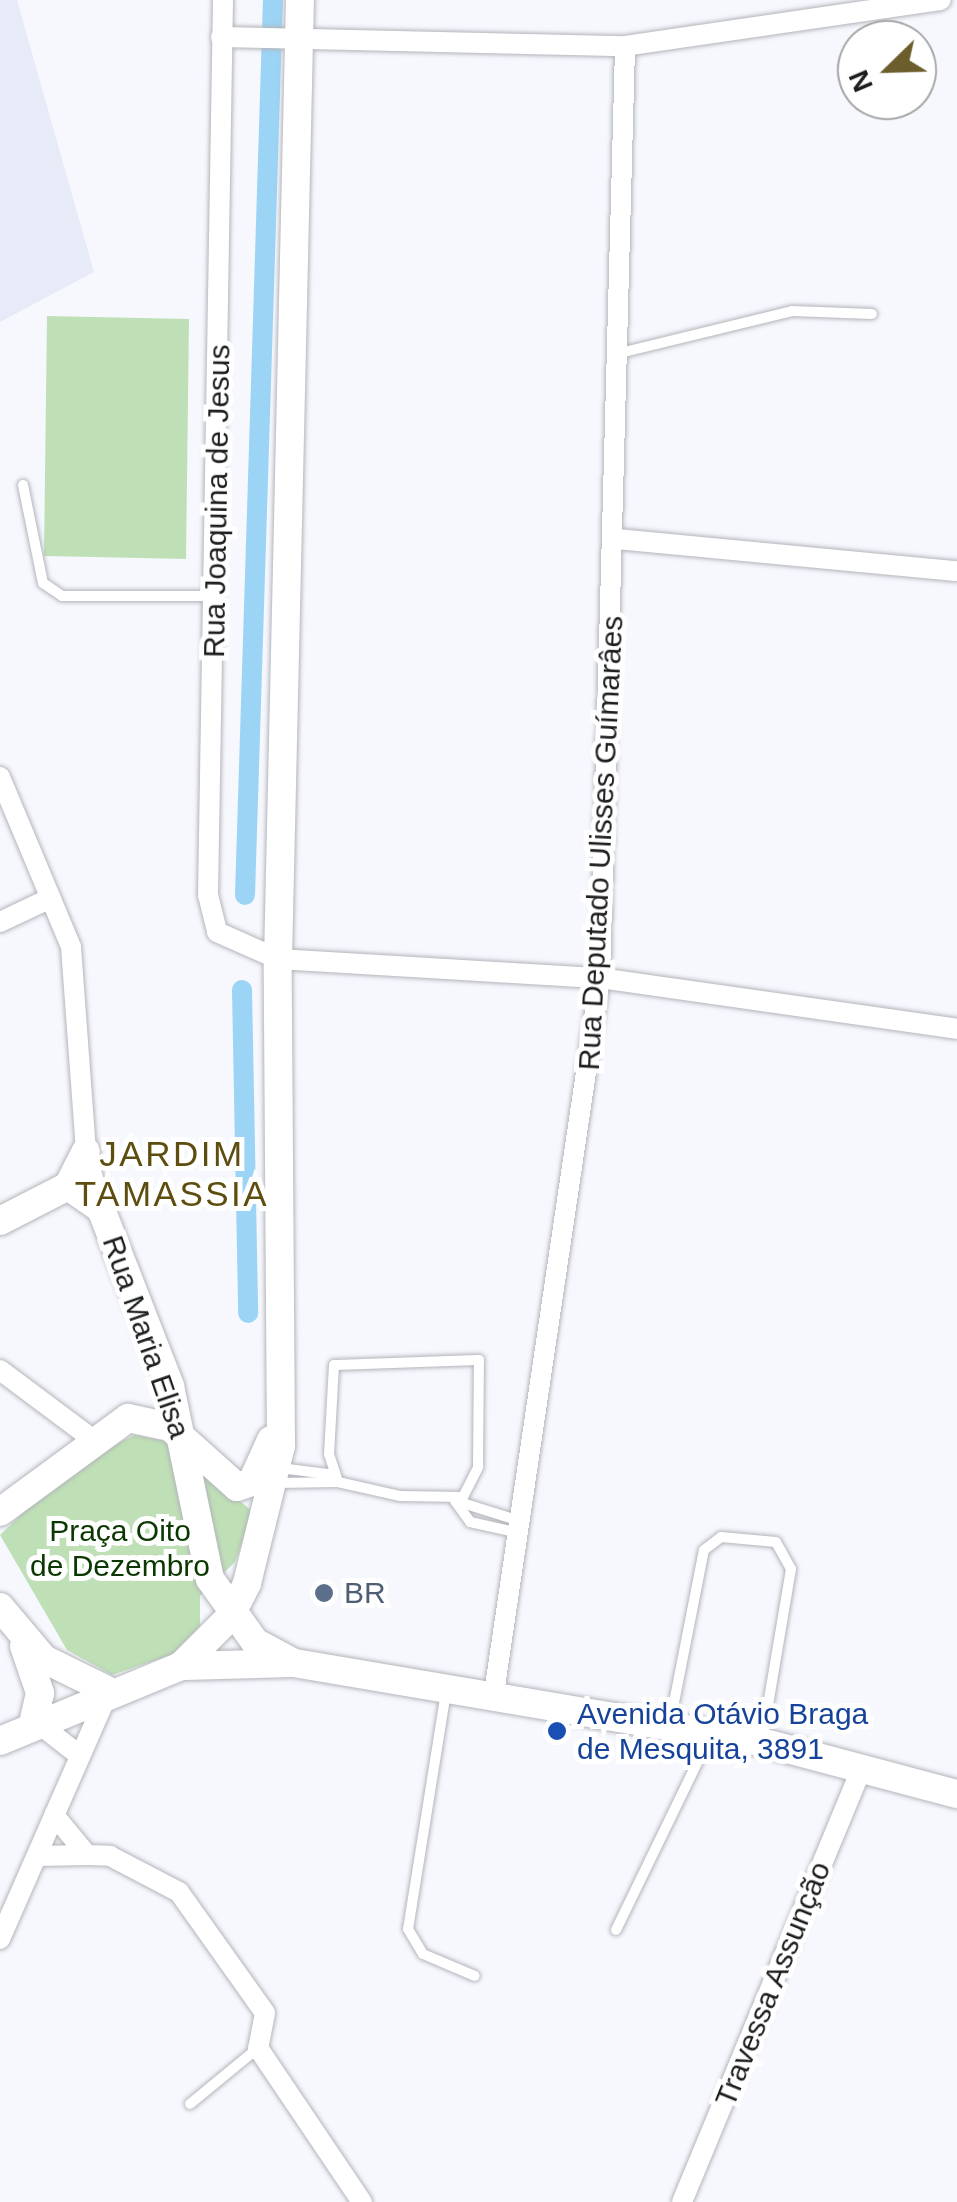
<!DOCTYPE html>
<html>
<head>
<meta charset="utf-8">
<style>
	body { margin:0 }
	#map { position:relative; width:957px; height:2202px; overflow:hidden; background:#f6f8fe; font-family:Helvetica,sans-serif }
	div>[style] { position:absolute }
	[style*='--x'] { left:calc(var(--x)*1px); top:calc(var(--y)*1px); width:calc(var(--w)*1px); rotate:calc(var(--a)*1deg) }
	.built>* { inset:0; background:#e7ebf7 }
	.green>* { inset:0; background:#bfe0b6 }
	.canal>* { height:20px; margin:-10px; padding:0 10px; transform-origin:10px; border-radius:10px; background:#9cd4f5 }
	.roads { filter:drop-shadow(0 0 2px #b3b5ba) drop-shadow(0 0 2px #b3b5ba) }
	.lane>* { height:10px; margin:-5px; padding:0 5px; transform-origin:5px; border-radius:5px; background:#fff }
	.street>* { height:20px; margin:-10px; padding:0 10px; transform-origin:10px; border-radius:10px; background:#fff }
	.secondary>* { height:28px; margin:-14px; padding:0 14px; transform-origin:14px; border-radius:14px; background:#fff }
	.dots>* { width:28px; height:28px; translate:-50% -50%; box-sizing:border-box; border:5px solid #fff; border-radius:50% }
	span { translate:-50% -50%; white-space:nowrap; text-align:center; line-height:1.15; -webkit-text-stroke:10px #fff; paint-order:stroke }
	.street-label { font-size:30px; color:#1c1d1f }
	.park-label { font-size:30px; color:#0b3800 }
	.service-label { font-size:30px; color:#4e5e75 }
	.left { translate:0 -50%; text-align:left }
	.transit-label { font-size:30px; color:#164399 }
	.quarter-label { font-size:35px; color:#5d4d0f; letter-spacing:2.5px }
	.north { position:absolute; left:837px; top:20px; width:100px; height:100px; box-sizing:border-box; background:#fff; border:2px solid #a4a5a5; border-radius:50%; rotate:247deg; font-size:28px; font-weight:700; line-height:40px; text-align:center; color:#1c1d1f }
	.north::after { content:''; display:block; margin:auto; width:35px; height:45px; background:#6c5e2c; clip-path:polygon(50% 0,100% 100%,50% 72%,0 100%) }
</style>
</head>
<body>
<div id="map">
	<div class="built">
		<div style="clip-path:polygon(0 0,17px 0,94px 272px,0 322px)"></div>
	</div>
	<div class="green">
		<div style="clip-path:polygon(47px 316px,189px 319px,186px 559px,44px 556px)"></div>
		<div style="clip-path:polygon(135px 1435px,169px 1442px,253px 1512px,235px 1562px,200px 1596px,200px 1645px,112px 1675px,67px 1650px,0 1535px,73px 1464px)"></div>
	</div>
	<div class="canal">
		<div style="--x:245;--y:895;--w:895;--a:-88.21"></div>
		<div style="--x:242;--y:990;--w:323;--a:88.9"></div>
	</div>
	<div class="roads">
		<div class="lane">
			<div style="--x:620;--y:353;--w:177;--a:-13.7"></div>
			<div style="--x:792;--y:311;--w:80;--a:2.1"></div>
			<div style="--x:23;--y:485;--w:100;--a:78.5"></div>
			<div style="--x:43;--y:583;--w:23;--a:34"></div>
			<div style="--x:62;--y:596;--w:154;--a:0"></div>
			<div style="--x:280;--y:1468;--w:48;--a:7.1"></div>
			<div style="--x:328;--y:1474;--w:13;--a:39"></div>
			<div style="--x:338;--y:1482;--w:64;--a:12.7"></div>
			<div style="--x:400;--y:1496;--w:63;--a:0.9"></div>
			<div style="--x:463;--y:1497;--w:34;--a:-63"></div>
			<div style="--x:478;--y:1467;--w:107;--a:-89.5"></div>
			<div style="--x:479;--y:1360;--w:145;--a:178"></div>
			<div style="--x:334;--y:1365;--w:89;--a:93.2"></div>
			<div style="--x:329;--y:1454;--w:29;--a:72"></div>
			<div style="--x:276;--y:1483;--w:62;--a:-0.9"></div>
			<div style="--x:455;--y:1501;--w:26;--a:54"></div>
			<div style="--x:470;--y:1522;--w:50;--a:12.7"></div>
			<div style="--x:456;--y:1501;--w:67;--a:17.4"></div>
			<div style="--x:446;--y:1692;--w:240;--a:99.1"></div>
			<div style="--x:408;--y:1929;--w:29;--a:59"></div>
			<div style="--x:423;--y:1954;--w:56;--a:22.9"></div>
			<div style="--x:670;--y:1723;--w:176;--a:-78.9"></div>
			<div style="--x:704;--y:1550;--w:21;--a:-37"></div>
			<div style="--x:721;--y:1537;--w:55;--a:5.2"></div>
			<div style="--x:776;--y:1542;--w:31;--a:61"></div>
			<div style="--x:791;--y:1569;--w:174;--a:99.6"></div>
			<div style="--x:616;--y:1930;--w:218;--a:-64.1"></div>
			<div style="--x:190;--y:2104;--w:88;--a:-39.5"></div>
		</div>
		<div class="street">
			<div style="--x:223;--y:0;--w:895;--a:90.96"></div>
			<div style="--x:208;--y:895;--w:38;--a:76"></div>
			<div style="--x:217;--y:932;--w:67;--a:23.9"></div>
			<div style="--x:278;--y:959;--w:323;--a:3.4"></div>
			<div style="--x:600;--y:978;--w:361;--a:8.1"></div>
			<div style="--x:221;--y:37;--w:404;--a:1.3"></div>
			<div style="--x:625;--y:46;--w:319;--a:-8.3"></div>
			<div style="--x:616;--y:539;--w:342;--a:5.4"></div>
			<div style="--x:0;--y:777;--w:184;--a:67.3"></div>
			<div style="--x:71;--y:947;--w:205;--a:85.8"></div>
			<div style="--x:86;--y:1151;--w:60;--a:75.5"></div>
			<div style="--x:0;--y:922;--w:56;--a:-25.2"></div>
			<div style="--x:0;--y:1370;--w:114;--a:36.8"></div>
			<div style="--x:494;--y:1693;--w:723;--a:-81.57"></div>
			<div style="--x:600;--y:978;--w:932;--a:-88.46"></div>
			<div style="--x:34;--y:1720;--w:57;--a:37.9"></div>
			<div style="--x:54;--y:1815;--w:52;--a:50.5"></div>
			<div style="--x:87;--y:1855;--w:23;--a:2"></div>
			<div style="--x:110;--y:1856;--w:78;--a:27.6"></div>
			<div style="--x:179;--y:1892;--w:148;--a:54.6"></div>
			<div style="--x:265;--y:2013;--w:36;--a:101"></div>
			<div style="--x:258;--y:2048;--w:186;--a:56"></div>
			<div style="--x:38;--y:1856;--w:49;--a:-1.2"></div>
			<div style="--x:0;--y:1939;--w:271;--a:-66.3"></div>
			<div style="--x:682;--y:2202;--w:472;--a:-67.5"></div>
		</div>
		<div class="secondary">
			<div style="--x:68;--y:1186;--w:40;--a:34.9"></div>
			<div style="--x:101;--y:1209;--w:190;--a:68.7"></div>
			<div style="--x:170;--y:1386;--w:197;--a:78.3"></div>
			<div style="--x:210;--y:1579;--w:77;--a:54.5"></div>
			<div style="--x:255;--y:1642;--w:44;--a:28.3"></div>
			<div style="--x:294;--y:1663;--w:474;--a:9.6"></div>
			<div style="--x:761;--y:1742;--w:203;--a:14.9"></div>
			<div style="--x:68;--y:1186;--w:39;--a:-63"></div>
			<div style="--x:0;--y:1221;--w:76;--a:-27.2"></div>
			<div style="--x:0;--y:1512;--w:159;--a:-36.3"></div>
			<div style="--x:128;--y:1418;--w:43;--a:12.1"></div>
			<div style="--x:170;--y:1427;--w:90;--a:41.8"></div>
			<div style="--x:237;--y:1487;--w:16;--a:-18"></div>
			<div style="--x:252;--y:1482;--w:46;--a:-65.7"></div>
			<div style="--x:0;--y:1607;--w:68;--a:49.8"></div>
			<div style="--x:44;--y:1659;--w:72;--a:26.2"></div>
			<div style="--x:24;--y:1646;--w:50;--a:71.2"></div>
			<div style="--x:40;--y:1693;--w:28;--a:103"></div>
			<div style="--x:181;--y:1666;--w:69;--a:-45"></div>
			<div style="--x:230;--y:1617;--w:38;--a:-63"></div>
			<div style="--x:247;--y:1583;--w:141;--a:-76.1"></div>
			<div style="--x:281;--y:1446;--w:487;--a:-90.4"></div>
			<div style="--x:278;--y:959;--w:959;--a:-88.69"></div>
			<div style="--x:0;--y:1741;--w:196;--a:-22.5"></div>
			<div style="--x:181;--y:1666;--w:106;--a:-1.6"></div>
		</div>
	</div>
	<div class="dots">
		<div style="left:324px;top:1593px;background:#5c6f8a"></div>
		<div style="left:557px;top:1731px;background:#1a4fb4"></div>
	</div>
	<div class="street-label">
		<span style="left:217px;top:501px;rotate:-89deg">Rua Joaquina de Jesus</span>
		<span style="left:601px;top:843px;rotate:-87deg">Rua Deputado Ulisses Guímarâes</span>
		<span style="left:146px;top:1337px;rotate:71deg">Rua Maria Elisa</span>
		<span style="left:773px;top:1984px;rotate:-68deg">Travessa Assunção</span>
	</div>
	<div class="park-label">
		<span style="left:120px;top:1548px">Praça Oito<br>de Dezembro</span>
	</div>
	<div class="service-label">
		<span class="left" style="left:344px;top:1593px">BR</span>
	</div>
	<div class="transit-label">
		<span class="left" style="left:577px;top:1731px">Avenida Otávio Braga<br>de Mesquita, 3891</span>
	</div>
	<div class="quarter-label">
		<span style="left:172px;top:1174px">JARDIM<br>TAMASSIA</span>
	</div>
	<div class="north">N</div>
</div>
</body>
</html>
